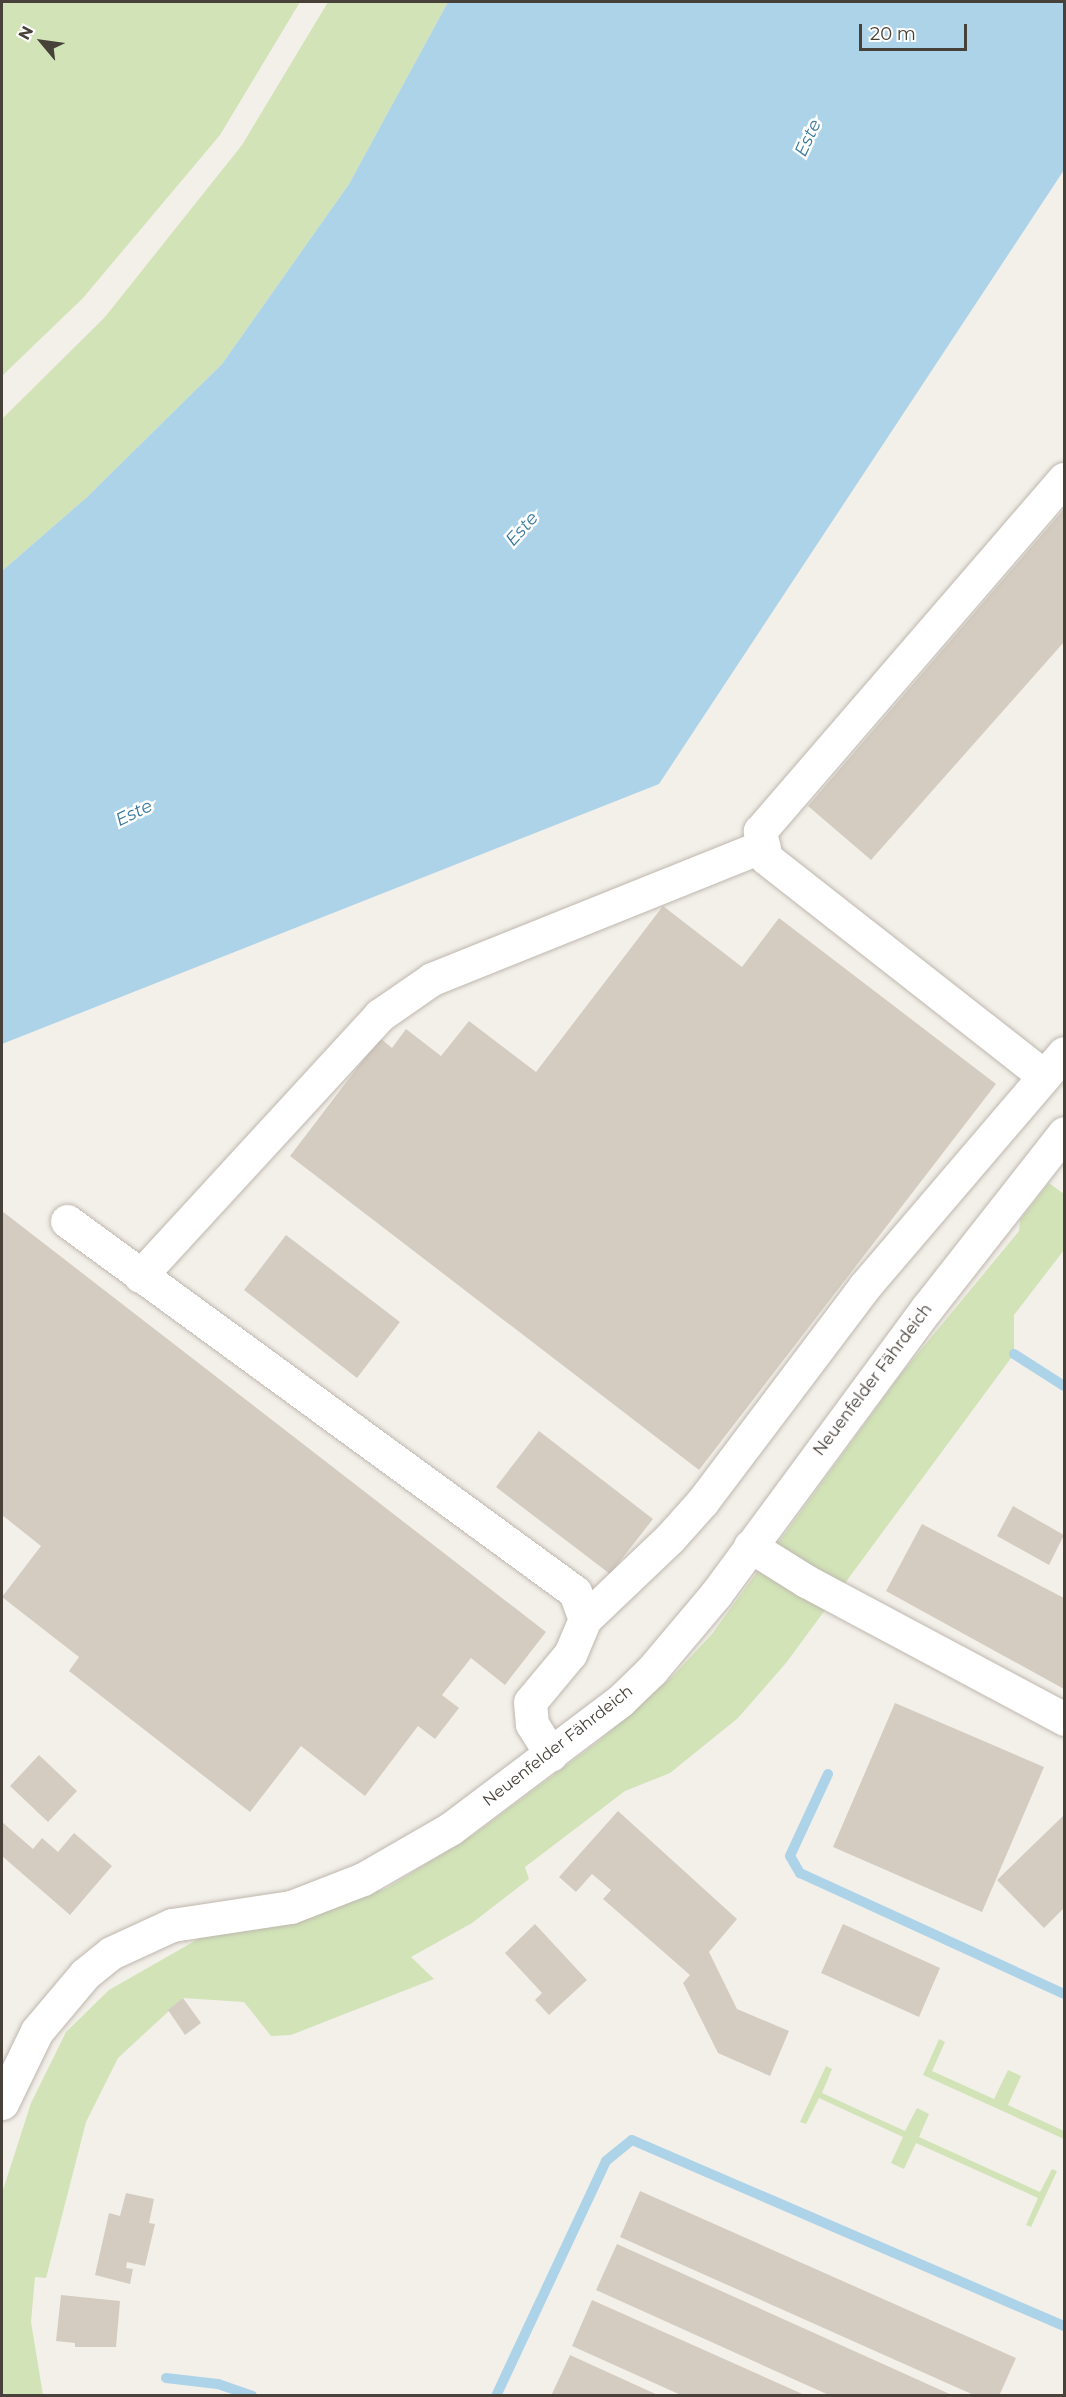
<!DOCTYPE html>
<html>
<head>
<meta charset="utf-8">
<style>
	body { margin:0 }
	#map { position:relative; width:1066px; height:2397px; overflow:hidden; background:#f3f0ea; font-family:Montserrat,sans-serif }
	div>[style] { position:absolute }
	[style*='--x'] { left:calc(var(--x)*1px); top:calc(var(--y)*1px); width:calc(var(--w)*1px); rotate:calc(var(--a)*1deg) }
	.green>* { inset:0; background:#d1e3b7 }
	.water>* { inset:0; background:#add3e9 }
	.stream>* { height:10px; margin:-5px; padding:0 5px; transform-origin:5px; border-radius:5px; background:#add3e9 }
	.building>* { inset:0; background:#d4ccc1 }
	.roads { filter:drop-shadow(0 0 2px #beb7ae) drop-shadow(0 0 2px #beb7ae) }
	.minor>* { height:33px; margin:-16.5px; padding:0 16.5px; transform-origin:16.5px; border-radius:16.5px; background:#fff }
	span { translate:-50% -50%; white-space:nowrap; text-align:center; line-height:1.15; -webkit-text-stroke:5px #fff; paint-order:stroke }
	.street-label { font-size:16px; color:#474139 }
	.water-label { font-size:18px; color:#3a7aa0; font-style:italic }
	.frame { position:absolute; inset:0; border:3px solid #474139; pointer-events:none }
	.north { position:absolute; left:12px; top:12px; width:60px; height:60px; -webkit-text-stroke:4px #fff; paint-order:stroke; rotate:299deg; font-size:16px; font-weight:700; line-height:24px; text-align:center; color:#474139 }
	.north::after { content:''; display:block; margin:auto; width:21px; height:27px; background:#474139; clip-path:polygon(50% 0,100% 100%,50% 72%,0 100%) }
	.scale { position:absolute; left:859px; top:24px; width:108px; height:27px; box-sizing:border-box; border:3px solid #474139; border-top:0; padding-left:8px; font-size:18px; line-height:21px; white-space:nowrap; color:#474139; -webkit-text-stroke:4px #fff; paint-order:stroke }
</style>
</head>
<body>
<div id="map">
	<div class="green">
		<div style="clip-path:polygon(2px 2px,300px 2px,220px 135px,83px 298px,2px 376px)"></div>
		<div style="clip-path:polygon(328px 2px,448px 2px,349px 184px,222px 364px,86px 498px,2px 571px,2px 419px,105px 317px,242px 145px)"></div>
		<div style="clip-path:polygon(1049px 1183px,1064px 1194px,1064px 1250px,1014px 1315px,1014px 1354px,786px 1663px,738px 1718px,670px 1773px,625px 1791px,525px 1867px,529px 1879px,472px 1923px,411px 1957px,434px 1979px,291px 2035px,271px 2036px,244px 2002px,183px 1998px,118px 2058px,86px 2122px,46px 2278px,35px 2277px,31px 2322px,43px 2395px,2px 2396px,2px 2193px,31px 2103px,66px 2032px,109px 1990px,207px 1934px,293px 1922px,387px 1888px,472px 1836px,599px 1741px,672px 1677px,712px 1634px,901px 1374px,1019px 1231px,1020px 1220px)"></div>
		<div style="clip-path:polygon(939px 2039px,945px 2042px,932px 2071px,994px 2099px,1008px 2070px,1021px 2076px,1008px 2105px,1064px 2131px,1064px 2139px,923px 2075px)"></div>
		<div style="clip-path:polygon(826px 2066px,832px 2069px,822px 2093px,905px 2131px,917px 2108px,929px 2114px,919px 2137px,1040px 2192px,1052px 2169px,1057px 2171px,1031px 2227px,1026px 2225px,1038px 2198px,916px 2143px,904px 2169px,891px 2163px,903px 2137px,819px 2098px,806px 2124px,800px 2122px)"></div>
	</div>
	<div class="water">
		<div style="clip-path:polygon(448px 2px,1064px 2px,1064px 170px,659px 784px,2px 1044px,2px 571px,86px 498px,222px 364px,349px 184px)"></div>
	</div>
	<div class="stream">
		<div style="--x:1014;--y:1354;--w:59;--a:32.6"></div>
		<div style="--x:828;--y:1774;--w:90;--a:114.9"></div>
		<div style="--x:790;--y:1856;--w:20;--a:60"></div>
		<div style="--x:800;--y:1873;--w:290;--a:24.6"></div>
		<div style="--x:166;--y:2378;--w:52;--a:6.6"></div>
		<div style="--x:218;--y:2384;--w:36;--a:19"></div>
		<div style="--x:496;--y:2396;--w:259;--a:-64.9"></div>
		<div style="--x:606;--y:2161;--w:33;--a:-39"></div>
		<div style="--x:632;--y:2140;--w:470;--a:23.3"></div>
	</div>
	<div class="building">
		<div style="clip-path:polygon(1064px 509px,1064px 642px,871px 860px,808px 806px)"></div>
		<div style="clip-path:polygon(663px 906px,742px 967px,779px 918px,996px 1084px,699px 1470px,290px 1156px,380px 1038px,392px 1048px,406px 1029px,441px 1056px,469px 1021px,536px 1072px)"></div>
		<div style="clip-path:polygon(2px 1211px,546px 1632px,505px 1685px,471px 1658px,442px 1695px,459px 1708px,435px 1739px,418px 1726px,365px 1796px,301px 1746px,250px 1812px,69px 1671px,79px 1657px,2px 1597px,41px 1546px,2px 1515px)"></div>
		<div style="clip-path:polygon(286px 1235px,400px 1322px,357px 1378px,244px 1290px)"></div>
		<div style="clip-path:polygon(539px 1431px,653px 1519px,610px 1574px,496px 1487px)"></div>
		<div style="clip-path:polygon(1013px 1506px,1064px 1535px,1049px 1565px,997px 1536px)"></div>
		<div style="clip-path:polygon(922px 1524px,1064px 1598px,1064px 1689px,886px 1591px)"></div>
		<div style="clip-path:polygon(895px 1703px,1044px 1767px,982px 1912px,833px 1847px)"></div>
		<div style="clip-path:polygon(39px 1755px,77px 1791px,48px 1822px,10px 1786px)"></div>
		<div style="clip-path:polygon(618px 1811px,737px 1919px,709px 1952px,737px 2009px,789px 2031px,770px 2076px,718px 2053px,683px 1983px,690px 1975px,603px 1899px,611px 1890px,592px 1874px,576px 1892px,559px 1877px)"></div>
		<div style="clip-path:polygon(1064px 1815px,1064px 1908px,1044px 1928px,997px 1880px)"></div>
		<div style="clip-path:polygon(2px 1822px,33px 1849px,42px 1838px,58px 1852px,74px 1833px,112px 1866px,70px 1915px,2px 1856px)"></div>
		<div style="clip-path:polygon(535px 1924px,587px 1980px,549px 2015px,535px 2000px,542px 1993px,505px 1953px)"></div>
		<div style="clip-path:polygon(843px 1924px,940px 1968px,919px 2017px,821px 1973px)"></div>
		<div style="clip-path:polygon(183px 1998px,201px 2023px,185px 2035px,168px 2010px)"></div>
		<div style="clip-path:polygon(640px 2191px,1016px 2358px,999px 2396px,976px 2396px,620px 2237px)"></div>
		<div style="clip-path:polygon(126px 2193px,154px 2199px,149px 2223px,155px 2224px,145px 2266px,127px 2262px,126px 2268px,133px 2269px,130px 2284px,95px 2275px,109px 2213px,120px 2216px)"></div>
		<div style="clip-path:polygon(617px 2244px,954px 2396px,831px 2396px,596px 2290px)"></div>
		<div style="clip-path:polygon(61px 2295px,120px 2301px,116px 2347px,75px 2347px,75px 2343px,56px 2341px)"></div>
		<div style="clip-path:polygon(592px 2300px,807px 2396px,683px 2396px,572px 2346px)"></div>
		<div style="clip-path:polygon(570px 2355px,660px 2396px,551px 2396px)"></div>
	</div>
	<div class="roads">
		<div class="minor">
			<div style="--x:1044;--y:1076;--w:353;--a:-141.9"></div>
			<div style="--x:766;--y:858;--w:28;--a:-103"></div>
			<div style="--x:760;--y:831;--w:465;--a:-49.2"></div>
			<div style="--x:67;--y:1221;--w:629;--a:36.14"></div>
			<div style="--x:575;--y:1592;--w:29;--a:70"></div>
			<div style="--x:585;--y:1619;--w:38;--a:113"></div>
			<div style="--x:570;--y:1654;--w:62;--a:129.8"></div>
			<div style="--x:530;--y:1702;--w:22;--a:85"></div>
			<div style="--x:532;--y:1724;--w:36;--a:58"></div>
			<div style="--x:140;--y:1276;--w:355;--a:-47.4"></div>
			<div style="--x:380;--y:1015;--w:63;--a:-34.7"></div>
			<div style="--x:432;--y:979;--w:357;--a:-21.9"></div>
			<div style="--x:750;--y:1546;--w:66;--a:32"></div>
			<div style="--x:806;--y:1581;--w:293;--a:28.1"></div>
			<div style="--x:585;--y:1619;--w:117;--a:-43.6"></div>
			<div style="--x:670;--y:1538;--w:50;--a:-48.3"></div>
			<div style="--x:703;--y:1501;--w:269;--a:-53"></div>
			<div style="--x:865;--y:1286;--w:306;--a:-49.5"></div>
			<div style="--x:2;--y:2103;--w:80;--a:-64.1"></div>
			<div style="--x:37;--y:2031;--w:75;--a:-49.9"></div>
			<div style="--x:85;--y:1974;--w:33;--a:-39"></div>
			<div style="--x:111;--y:1953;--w:67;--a:-24.7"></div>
			<div style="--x:172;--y:1925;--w:120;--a:-8.6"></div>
			<div style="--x:291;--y:1907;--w:77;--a:-21.3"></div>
			<div style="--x:363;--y:1879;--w:100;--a:-29.9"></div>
			<div style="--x:450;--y:1829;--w:214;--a:-37"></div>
			<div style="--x:621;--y:1700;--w:43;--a:-44.1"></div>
			<div style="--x:652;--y:1670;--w:99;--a:-49.9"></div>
			<div style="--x:716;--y:1594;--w:355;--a:-53.6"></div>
			<div style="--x:927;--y:1308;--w:222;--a:-51.9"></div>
		</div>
	</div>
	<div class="street-label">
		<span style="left:873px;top:1380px;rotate:-53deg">Neuenfelder Fährdeich</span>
		<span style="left:558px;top:1746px;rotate:-38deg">Neuenfelder Fährdeich</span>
	</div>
	<div class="water-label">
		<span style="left:808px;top:138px;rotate:-65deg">Este</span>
		<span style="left:522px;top:529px;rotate:-48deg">Este</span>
		<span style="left:134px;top:813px;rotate:-26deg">Este</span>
	</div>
	<div class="frame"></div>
	<div class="north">N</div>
	<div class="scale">20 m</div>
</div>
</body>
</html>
